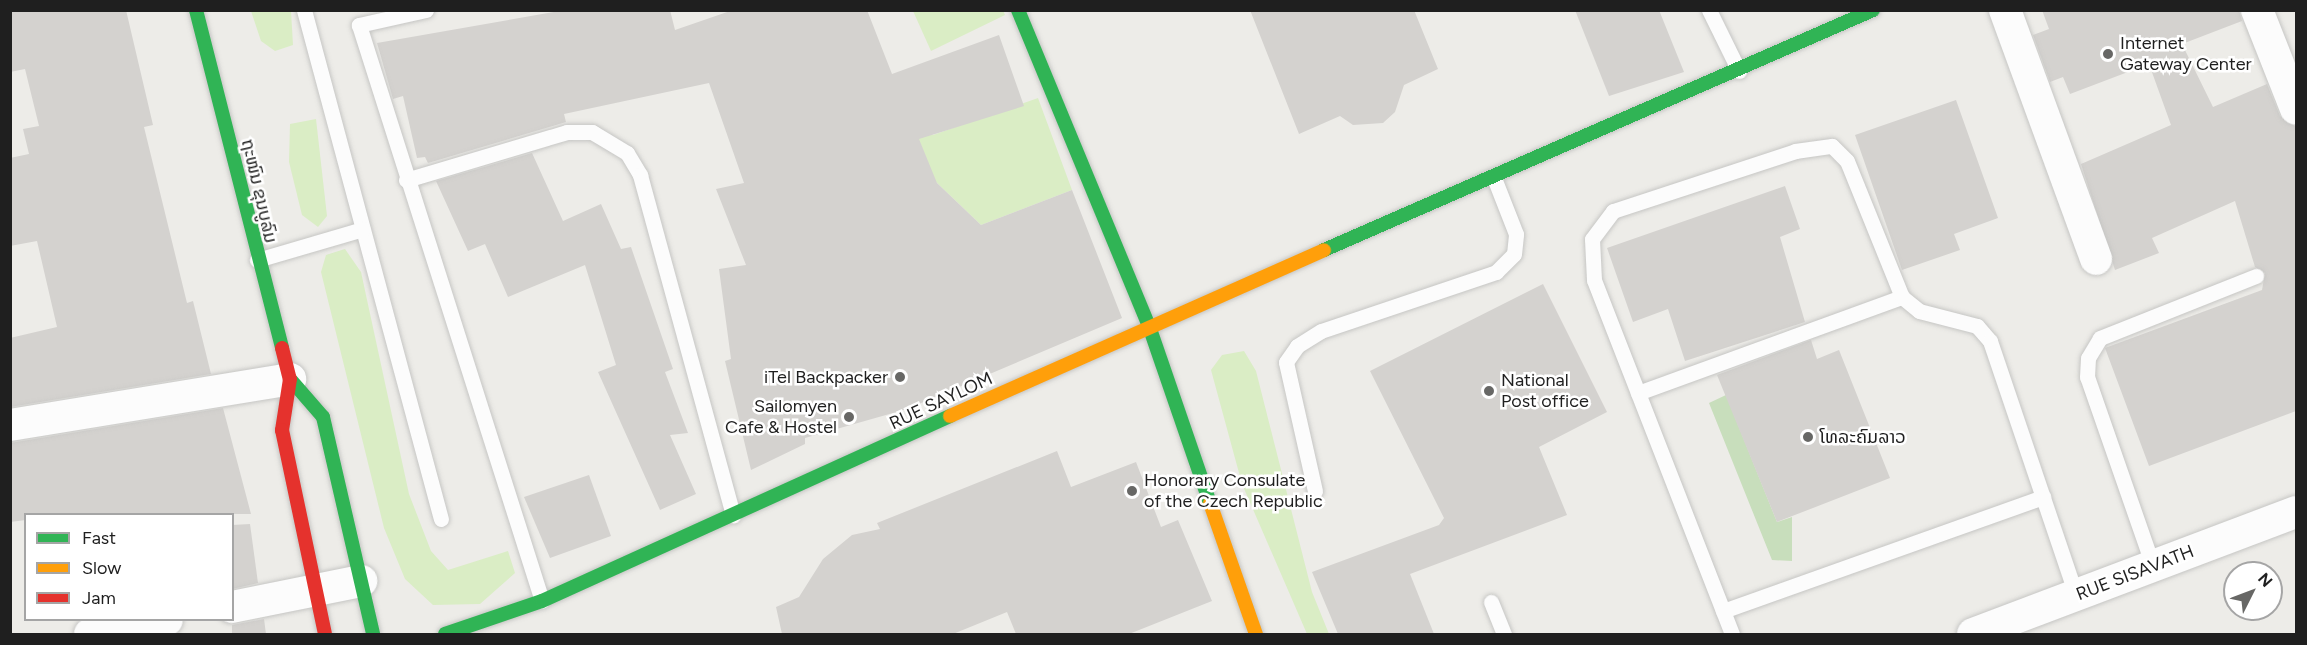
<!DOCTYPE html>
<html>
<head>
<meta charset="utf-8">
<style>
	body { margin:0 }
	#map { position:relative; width:2307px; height:645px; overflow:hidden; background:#edece8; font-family:Figtree,"Noto Sans Lao",sans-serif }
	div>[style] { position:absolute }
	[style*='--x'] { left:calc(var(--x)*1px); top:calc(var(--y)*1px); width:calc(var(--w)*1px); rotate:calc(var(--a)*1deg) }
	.grass>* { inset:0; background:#daedc5 }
	.forest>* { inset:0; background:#c8debc }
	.building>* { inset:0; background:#d4d2cf }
	.roads { filter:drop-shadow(0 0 2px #c6c6c4) drop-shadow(0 0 2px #c6c6c4) }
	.lane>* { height:15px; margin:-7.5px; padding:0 7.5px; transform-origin:7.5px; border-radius:7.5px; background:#fcfcfc }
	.street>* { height:32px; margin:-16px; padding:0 16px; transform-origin:16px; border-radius:16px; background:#fcfcfc }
	.fast>* { height:14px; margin:-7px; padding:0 7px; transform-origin:7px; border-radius:7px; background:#30b455 }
	.slow>* { height:14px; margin:-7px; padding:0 7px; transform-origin:7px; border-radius:7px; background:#ff9f0a }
	.jam>* { height:14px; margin:-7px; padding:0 7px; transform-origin:7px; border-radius:7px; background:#e5322d }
	.dots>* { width:16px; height:16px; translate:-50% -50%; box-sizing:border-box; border:3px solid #fff; border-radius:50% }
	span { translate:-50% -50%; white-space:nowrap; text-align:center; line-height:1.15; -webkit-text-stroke:5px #fff; paint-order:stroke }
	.poi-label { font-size:18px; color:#1f1f1f }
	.left { translate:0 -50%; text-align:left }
	.right { translate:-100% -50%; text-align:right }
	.street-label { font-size:18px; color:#1f1f1f }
	.frame { position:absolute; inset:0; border:12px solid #1f1f1f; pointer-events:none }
	.legend { position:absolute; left:24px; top:513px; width:210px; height:108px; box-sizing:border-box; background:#fff; border:2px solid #a5a5a5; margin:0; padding:8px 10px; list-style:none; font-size:18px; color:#1f1f1f }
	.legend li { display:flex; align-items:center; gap:12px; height:30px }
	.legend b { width:30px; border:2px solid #a5a5a5 }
	.north { position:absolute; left:2223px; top:561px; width:60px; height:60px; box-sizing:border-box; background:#fff; border:2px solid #a5a5a5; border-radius:50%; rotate:48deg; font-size:16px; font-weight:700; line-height:24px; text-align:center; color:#1f1f1f }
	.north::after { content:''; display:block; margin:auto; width:21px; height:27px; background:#676765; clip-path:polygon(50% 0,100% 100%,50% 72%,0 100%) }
</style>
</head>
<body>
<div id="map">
	<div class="grass">
		<div style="clip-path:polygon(1003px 10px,1005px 15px,931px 51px,913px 11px)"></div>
		<div style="clip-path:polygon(251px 11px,291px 11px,293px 45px,275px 51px,261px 41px)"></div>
		<div style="clip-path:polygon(1038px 98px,1072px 190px,981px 225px,935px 181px,910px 117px,933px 135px)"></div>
		<div style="clip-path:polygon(316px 119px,327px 216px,318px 227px,302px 215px,289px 162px,290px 124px)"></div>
		<div style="clip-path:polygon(345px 249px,361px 272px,409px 494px,431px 551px,448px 570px,508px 551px,515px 573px,480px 604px,433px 605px,405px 579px,384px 528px,321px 272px,326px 255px)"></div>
		<div style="clip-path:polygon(1244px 351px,1256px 371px,1312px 592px,1329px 634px,1307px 634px,1242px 484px,1211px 370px,1222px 355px)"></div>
	</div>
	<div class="forest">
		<div style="clip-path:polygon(1726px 395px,1777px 522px,1792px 517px,1792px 561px,1772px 560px,1709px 403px)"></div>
	</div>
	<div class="building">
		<div style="clip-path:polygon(10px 10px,126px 10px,153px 125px,144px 127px,187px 303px,193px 301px,211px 374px,10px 407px,10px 338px,57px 327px,37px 241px,10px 246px,10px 158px,29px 154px,23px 129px,39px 126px,25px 69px,10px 72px)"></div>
		<div style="clip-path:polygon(565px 10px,670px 10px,675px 30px,733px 10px,867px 10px,892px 74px,999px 35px,1024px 106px,919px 139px,937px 183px,981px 225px,1072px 190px,1122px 318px,907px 409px,805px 438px,805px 444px,751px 470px,725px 361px,731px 359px,719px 269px,746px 265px,716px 189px,744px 183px,709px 83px,564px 114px,566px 122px,428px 163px,425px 157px,417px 158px,403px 96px,393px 99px,377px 43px)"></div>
		<div style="clip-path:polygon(1250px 10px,1414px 10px,1438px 69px,1404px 85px,1395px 112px,1383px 123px,1353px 125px,1340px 116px,1299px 134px)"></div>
		<div style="clip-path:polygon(1575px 10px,1659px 10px,1684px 72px,1609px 96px)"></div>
		<div style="clip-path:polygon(2042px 10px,2239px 10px,2242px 21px,2182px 44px,2213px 107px,2267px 84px,2280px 116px,2296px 127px,2296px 411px,2149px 466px,2105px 348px,2262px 290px,2265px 273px,2255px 267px,2235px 201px,2152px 238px,2159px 253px,2115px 270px,2081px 164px,2171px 125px,2149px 64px,2070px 94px,2063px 77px,2050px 82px,2033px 35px,2049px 29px)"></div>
		<div style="clip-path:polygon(1956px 100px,1998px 218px,1954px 234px,1960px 250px,1902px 270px,1855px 135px)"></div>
		<div style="clip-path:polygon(532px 153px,563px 221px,601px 204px,621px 249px,631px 247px,673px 369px,665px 372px,688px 433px,670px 435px,696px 494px,660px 510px,598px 372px,616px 365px,585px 265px,508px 297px,485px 244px,468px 251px,436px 181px)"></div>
		<div style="clip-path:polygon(1785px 186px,1800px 229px,1780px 237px,1805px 322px,1685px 361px,1668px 309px,1633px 322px,1607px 248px)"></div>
		<div style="clip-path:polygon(1543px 284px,1607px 412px,1539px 447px,1567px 515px,1410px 574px,1434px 634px,1338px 634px,1312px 572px,1439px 525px,1444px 518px,1370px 371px)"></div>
		<div style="clip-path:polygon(1811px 340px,1817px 359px,1839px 350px,1890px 478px,1777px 522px,1717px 375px)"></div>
		<div style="clip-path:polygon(223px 408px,251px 514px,26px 514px,26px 520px,10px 522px,10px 443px)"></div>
		<div style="clip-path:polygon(1057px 451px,1071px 487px,1136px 462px,1161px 527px,1178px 520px,1212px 601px,1129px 634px,1016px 634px,1007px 612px,953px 634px,782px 634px,776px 607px,799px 597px,823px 559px,852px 535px,880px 529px,877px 523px)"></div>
		<div style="clip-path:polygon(589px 475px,611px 536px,550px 558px,524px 497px)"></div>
		<div style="clip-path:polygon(250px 524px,258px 583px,232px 589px,232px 525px)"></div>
		<div style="clip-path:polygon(264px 619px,266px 634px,232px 634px,232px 625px)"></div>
	</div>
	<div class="roads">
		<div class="lane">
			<div style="--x:304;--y:10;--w:527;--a:74.94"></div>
			<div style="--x:426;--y:10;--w:69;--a:167.4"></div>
			<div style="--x:359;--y:25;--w:604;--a:72.37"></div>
			<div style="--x:1709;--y:10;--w:68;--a:63.8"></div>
			<div style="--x:406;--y:180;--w:168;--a:-16.6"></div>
			<div style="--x:567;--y:132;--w:25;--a:0"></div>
			<div style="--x:592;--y:132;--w:41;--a:31"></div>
			<div style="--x:627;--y:153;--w:26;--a:59"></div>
			<div style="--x:640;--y:175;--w:353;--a:74.7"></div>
			<div style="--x:257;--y:260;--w:110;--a:-16.3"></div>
			<div style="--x:1638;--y:393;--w:281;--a:-20"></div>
			<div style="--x:1315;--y:491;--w:132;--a:-102.7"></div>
			<div style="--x:1286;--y:362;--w:19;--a:-55"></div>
			<div style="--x:1297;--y:346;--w:28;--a:-32"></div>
			<div style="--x:1321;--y:331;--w:185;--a:-18.6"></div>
			<div style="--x:1496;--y:272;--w:25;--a:-45"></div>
			<div style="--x:1514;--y:254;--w:20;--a:-84"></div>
			<div style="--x:1516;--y:234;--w:60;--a:-111.4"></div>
			<div style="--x:2153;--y:566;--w:200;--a:-109.2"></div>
			<div style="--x:2087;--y:377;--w:19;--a:-87"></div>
			<div style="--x:2088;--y:358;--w:23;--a:-59"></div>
			<div style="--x:2100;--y:338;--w:168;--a:-21.7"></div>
			<div style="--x:1491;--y:602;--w:35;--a:68"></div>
			<div style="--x:1723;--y:611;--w:340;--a:-19.6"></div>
			<div style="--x:1732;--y:634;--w:380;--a:-111.3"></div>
			<div style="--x:1594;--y:280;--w:41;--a:-92.8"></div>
			<div style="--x:1592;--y:239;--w:35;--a:-53"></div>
			<div style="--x:1613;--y:211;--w:192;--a:-18.2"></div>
			<div style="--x:1795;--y:151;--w:37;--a:-8"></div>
			<div style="--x:1832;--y:146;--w:21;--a:45"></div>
			<div style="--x:1847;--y:161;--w:147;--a:68"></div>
			<div style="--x:1902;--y:297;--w:22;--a:39"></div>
			<div style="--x:1919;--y:311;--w:60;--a:14.5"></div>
			<div style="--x:1977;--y:326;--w:20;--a:49"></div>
			<div style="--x:1990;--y:341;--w:268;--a:71.3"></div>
		</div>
		<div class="street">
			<div style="--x:2005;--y:10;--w:265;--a:69.9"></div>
			<div style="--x:2257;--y:10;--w:106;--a:68.5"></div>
			<div style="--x:10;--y:425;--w:284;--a:-9.3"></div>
			<div style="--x:232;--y:607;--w:132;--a:-11.4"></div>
			<div style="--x:90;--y:634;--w:78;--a:-10.3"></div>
			<div style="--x:1973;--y:634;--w:345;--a:-20.7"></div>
		</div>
		<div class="fast">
			<div style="--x:196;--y:10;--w:349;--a:75.7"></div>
			<div style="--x:1018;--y:10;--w:342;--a:67.5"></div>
			<div style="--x:1149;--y:326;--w:187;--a:71"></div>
			<div style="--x:1324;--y:250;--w:599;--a:-23.61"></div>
			<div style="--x:290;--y:379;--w:50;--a:49"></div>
			<div style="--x:323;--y:417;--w:223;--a:77"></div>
			<div style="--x:445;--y:634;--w:102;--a:-18.8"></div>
			<div style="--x:542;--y:601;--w:448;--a:-24.4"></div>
		</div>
		<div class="slow">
			<div style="--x:950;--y:416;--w:409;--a:-23.9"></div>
			<div style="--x:1210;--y:503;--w:139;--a:70.7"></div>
		</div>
		<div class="jam">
			<div style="--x:282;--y:348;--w:32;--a:76"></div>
			<div style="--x:290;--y:379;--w:52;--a:98.9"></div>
			<div style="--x:282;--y:430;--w:208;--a:78.1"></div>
		</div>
	</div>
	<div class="dots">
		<div style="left:2108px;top:54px;background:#676765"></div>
		<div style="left:900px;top:377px;background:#676765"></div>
		<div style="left:1489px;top:391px;background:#676765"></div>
		<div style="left:849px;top:417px;background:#676765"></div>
		<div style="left:1808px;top:437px;background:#676765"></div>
		<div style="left:1132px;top:491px;background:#676765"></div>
	</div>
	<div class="poi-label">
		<span class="left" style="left:2120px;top:54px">Internet<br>Gateway Center</span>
		<span class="right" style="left:888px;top:377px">iTel Backpacker</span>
		<span class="left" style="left:1501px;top:391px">National<br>Post office</span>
		<span class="right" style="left:837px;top:417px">Sailomyen<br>Cafe &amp; Hostel</span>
		<span class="left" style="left:1820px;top:437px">ໂທລະຄົມລາວ</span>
		<span class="left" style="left:1144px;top:491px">Honorary Consulate<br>of the Czech Republic</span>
	</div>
	<div class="street-label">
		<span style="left:259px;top:191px;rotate:77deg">ຖະໜົນ ຂຸນບູລົມ</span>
		<span style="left:941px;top:401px;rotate:-25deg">RUE SAYLOM</span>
		<span style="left:2135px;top:573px;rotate:-21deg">RUE SISAVATH</span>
	</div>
	<div class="frame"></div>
	<ul class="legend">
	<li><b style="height:8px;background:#30b455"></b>Fast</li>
	<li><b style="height:8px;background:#ff9f0a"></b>Slow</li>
	<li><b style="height:8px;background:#e5322d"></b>Jam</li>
	</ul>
	<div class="north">N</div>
</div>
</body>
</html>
